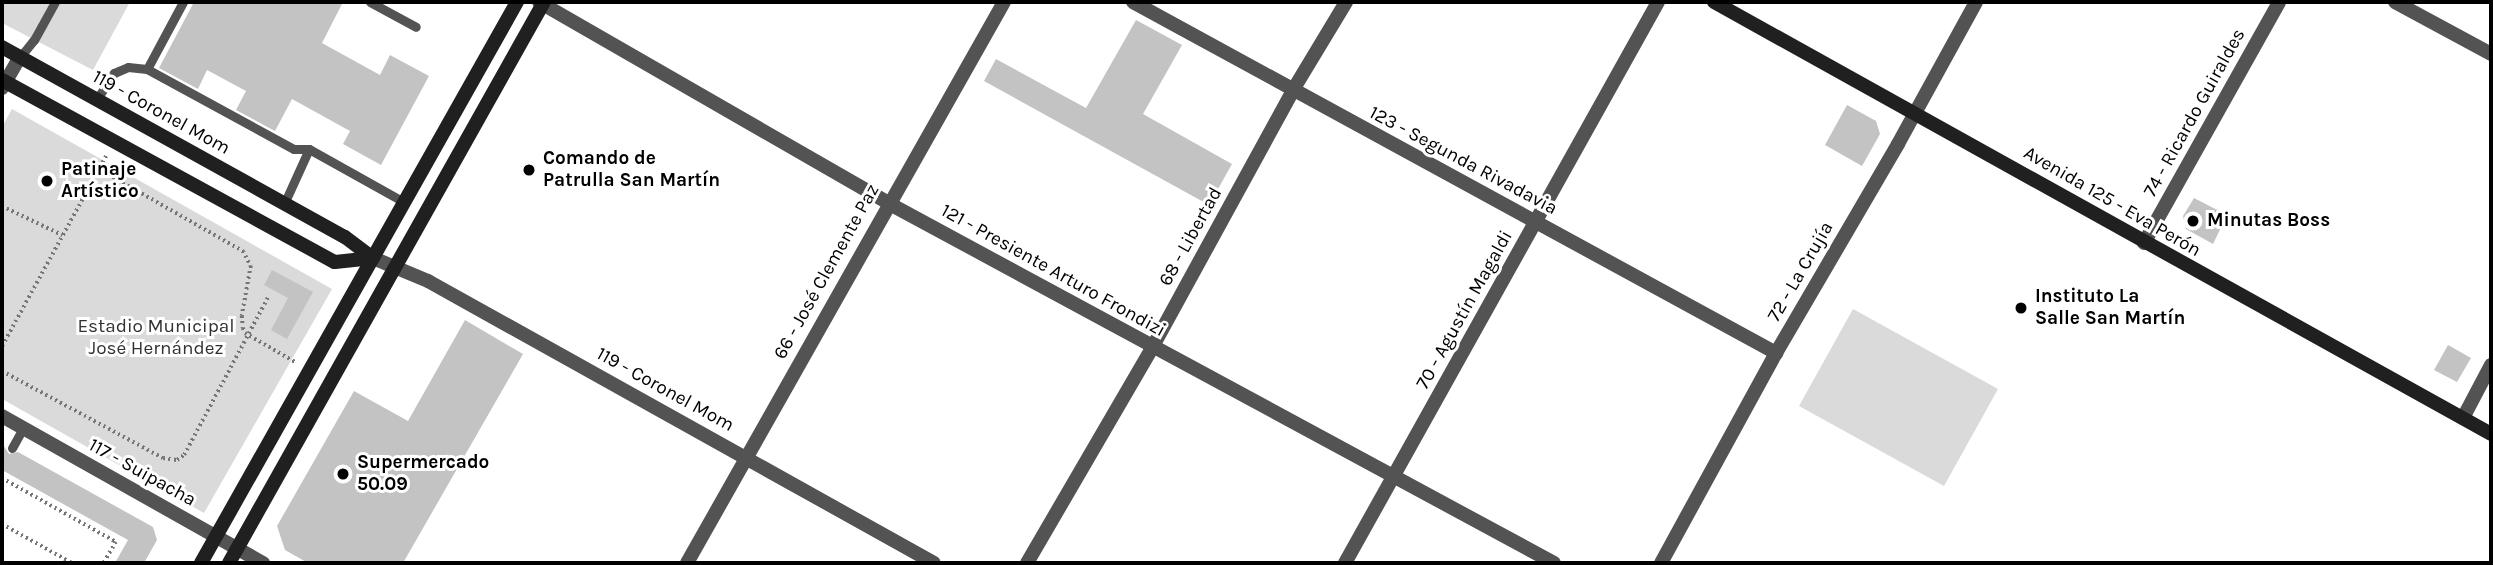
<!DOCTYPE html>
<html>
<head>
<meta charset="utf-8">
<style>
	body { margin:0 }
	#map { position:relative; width:2493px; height:565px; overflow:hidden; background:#fff; font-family:Karla,sans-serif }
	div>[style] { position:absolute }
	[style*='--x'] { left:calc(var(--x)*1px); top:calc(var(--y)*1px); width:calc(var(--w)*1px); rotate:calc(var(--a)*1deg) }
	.green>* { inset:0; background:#dadada }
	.building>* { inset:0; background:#c3c3c3 }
	.path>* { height:3.5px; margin-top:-1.75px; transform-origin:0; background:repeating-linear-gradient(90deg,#757575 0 2px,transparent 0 5.5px) }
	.service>* { height:9px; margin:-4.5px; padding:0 4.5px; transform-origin:4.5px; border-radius:4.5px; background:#535353 }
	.minor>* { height:14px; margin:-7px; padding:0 7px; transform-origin:7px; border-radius:7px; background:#535353 }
	.secondary>* { height:14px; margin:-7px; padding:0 7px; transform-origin:7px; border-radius:7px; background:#202020 }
	.dots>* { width:19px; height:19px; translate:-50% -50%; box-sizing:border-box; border:4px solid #fff; border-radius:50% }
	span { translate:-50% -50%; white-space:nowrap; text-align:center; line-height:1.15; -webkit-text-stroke:6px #fff; paint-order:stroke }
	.street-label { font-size:19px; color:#000 }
	.poi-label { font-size:19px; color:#000; font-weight:700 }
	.left { translate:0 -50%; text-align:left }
	.park-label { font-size:19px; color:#313131 }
	.frame { position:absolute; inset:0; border:4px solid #000; pointer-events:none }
</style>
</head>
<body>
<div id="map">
	<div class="green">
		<div style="clip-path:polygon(2px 2px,130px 2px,93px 70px,2px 23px)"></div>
		<div style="clip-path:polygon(12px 109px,332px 289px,204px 513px,2px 399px,2px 127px)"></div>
		<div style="clip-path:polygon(1853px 309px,1998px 389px,1944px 486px,1799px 406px)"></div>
	</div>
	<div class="building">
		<div style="clip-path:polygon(194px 2px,343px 2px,322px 43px,380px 75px,390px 55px,429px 76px,381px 165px,343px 144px,350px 131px,292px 99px,275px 131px,236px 110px,246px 91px,207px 70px,198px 89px,159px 68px)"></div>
		<div style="clip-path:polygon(1136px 20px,1182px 45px,1143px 114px,1232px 164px,1209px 205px,984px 81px,996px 59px,1086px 108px)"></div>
		<div style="clip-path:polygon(1847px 105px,1876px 121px,1880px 134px,1862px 166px,1825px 145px)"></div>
		<div style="clip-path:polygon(2194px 198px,2227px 215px,2213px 244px,2186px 229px,2183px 216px)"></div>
		<div style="clip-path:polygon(272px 270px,313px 292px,287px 339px,271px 330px,288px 298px,264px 285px)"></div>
		<div style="clip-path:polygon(465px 320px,523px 354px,403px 563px,308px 563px,285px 550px,277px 526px,354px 391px,408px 421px)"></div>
		<div style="clip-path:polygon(2448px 345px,2471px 358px,2457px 382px,2434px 370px)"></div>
		<div style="clip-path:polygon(2px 443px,9px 454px,18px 452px,153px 527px,157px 540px,144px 563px,115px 563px,128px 540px,2px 470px)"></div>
	</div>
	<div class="path">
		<div style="--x:99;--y:169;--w:166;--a:29.7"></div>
		<div style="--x:243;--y:251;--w:17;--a:62"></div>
		<div style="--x:251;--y:266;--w:51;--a:100.2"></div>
		<div style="--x:242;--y:316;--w:12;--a:85"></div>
		<div style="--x:243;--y:328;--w:5;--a:68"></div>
		<div style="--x:245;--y:333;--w:60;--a:30"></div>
		<div style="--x:2;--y:206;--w:67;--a:25.8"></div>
		<div style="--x:2;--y:346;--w:219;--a:-61.3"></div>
		<div style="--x:2;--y:371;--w:183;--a:28.4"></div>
		<div style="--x:163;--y:458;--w:14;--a:8"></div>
		<div style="--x:177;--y:460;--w:9;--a:-36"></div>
		<div style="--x:184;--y:455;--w:179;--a:-62"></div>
		<div style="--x:2;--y:478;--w:131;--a:29.3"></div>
		<div style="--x:116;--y:542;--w:24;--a:120"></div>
		<div style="--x:2;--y:524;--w:80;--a:29.1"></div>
	</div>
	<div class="service">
		<div style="--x:183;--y:2;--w:76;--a:118.2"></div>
		<div style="--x:147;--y:69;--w:167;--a:28.6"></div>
		<div style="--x:294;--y:149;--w:15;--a:0"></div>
		<div style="--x:309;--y:149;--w:109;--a:29.2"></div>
		<div style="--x:370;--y:2;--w:52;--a:28.5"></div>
		<div style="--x:20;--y:57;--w:22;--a:-51"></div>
		<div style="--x:34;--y:40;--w:43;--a:-61.1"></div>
		<div style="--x:97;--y:99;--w:31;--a:-57"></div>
		<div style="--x:114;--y:73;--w:15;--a:-23"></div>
		<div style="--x:128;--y:67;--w:19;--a:6"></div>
		<div style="--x:284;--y:204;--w:60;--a:-65.6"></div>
		<div style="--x:12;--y:448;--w:23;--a:-61"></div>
	</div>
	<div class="minor">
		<div style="--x:539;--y:2;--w:403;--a:29.9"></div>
		<div style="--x:888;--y:203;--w:757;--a:28.39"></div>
		<div style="--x:1133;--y:2;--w:733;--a:28.63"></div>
		<div style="--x:2395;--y:2;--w:109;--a:28.4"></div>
		<div style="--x:2;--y:88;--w:36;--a:-60"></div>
		<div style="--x:2144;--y:243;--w:276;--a:-60.7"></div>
		<div style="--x:373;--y:258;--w:60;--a:22.7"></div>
		<div style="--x:428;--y:281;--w:579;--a:29.13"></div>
		<div style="--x:2;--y:416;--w:300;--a:29.4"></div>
		<div style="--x:2463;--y:418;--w:60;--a:-62.2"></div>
		<div style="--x:687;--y:563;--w:644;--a:-60.53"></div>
		<div style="--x:1027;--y:563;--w:249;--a:-59.8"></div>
		<div style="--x:1152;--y:348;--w:294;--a:-61.3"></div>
		<div style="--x:1293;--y:90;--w:103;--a:-58.9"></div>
		<div style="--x:1345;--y:563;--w:642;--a:-60.84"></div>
		<div style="--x:1661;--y:563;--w:239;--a:-61.3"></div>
		<div style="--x:1776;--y:353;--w:242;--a:-59.7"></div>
		<div style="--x:1898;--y:144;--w:162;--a:-61.2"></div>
	</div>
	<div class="secondary">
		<div style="--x:1714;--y:2;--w:889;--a:29.07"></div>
		<div style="--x:2;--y:47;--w:392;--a:29"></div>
		<div style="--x:345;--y:237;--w:35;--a:37"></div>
		<div style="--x:2;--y:80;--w:379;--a:28.7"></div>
		<div style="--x:335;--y:262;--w:38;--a:-6"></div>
		<div style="--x:201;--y:563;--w:644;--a:-60.61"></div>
		<div style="--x:229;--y:563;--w:643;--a:-60.69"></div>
	</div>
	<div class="dots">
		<div style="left:529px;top:170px;background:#000"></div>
		<div style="left:47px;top:181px;background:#000"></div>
		<div style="left:2193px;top:221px;background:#000"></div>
		<div style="left:2021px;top:308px;background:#000"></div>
		<div style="left:343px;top:474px;background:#000"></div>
	</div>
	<div class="street-label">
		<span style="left:161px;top:113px;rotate:29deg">119 - Coronel Mom</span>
		<span style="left:2195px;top:113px;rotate:-61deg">74 - Ricardo Guiraldes</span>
		<span style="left:1463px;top:161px;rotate:28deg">123 - Segunda Rivadavia</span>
		<span style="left:2112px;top:202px;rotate:30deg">Avenida 125 - Eva Perón</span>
		<span style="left:1191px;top:237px;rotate:-61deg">68 - Libertad</span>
		<span style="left:1053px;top:271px;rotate:29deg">121 - Presiente Arturo Frondizi</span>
		<span style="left:827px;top:272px;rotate:-61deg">66 - José Clemente Paz</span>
		<span style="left:1801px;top:272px;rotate:-60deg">72 - La Crujía</span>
		<span style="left:1465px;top:310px;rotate:-61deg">70 - Agustín Magaldi</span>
		<span style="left:665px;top:390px;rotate:29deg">119 - Coronel Mom</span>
		<span style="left:142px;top:473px;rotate:29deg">117 - Suipacha</span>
	</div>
	<div class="poi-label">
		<span class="left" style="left:543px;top:170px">Comando de<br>Patrulla San Martín</span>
		<span class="left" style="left:61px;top:181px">Patinaje<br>Artístico</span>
		<span class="left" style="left:2207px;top:221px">Minutas Boss</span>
		<span class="left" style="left:2035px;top:308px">Instituto La<br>Salle San Martín</span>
		<span class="left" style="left:357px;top:474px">Supermercado<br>50.09</span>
	</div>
	<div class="park-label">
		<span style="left:156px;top:338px">Estadio Municipal<br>José Hernández</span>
	</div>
	<div class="frame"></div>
</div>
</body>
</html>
